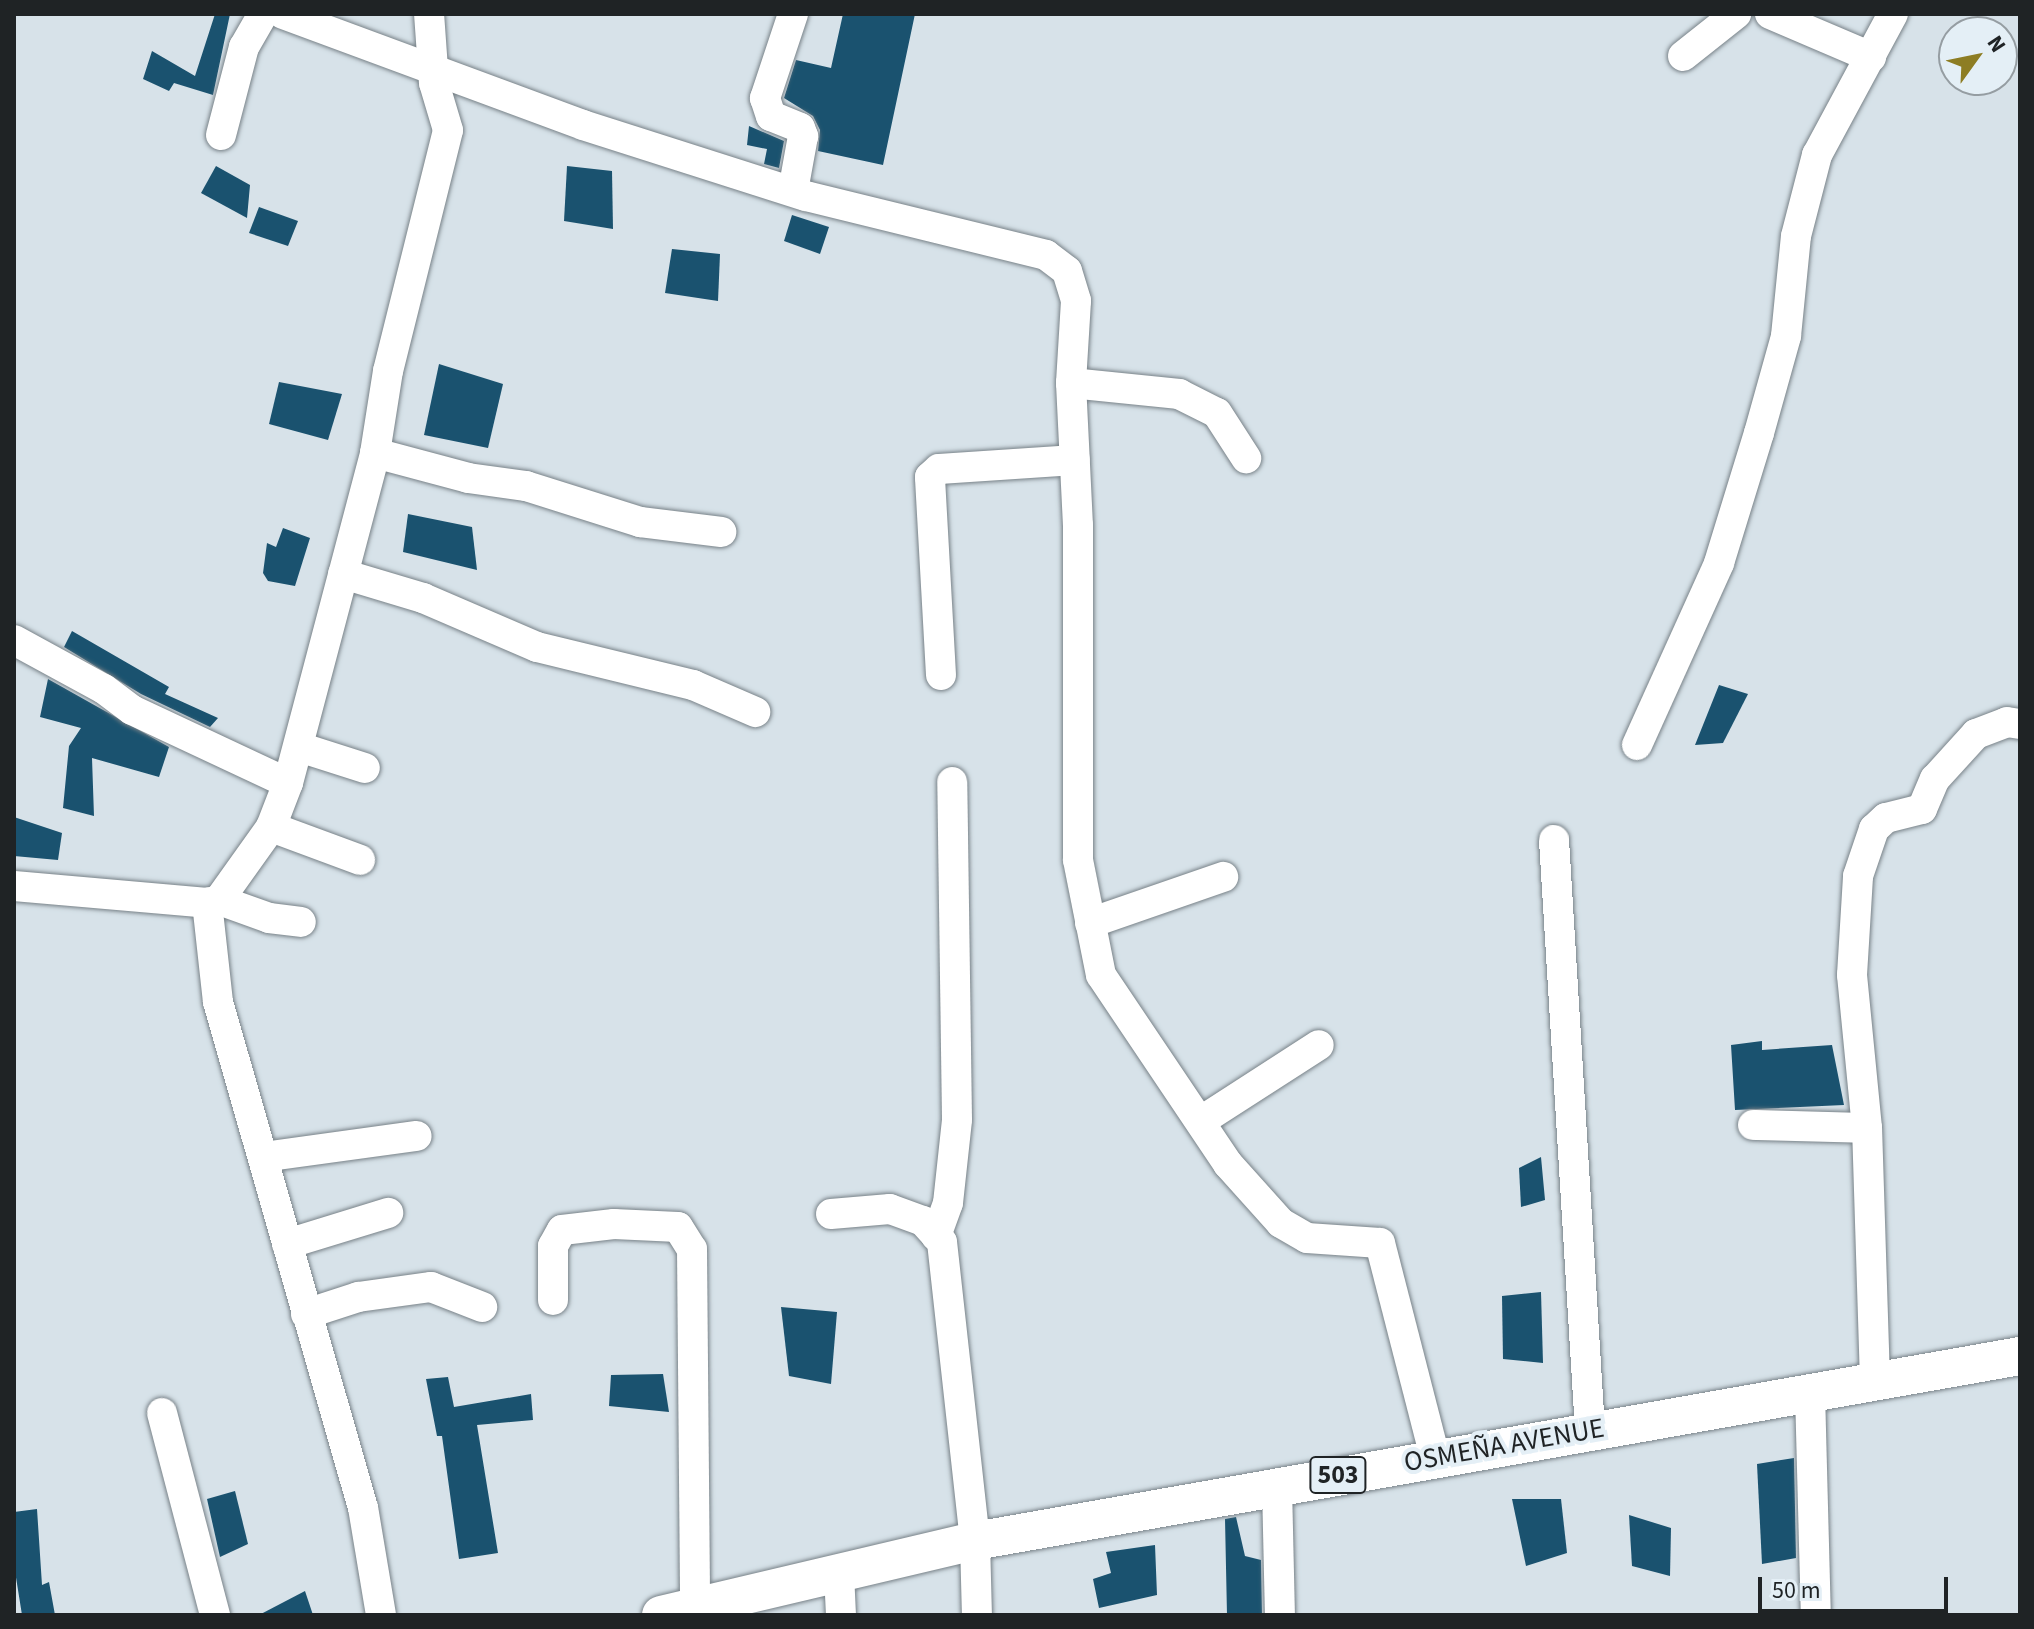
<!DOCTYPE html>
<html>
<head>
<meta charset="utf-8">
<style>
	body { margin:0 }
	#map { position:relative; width:2034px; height:1629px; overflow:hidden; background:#d7e2e9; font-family:"Source Sans 3",sans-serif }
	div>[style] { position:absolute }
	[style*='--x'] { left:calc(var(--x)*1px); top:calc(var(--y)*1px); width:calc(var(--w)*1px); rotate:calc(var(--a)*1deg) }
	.building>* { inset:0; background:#1a526f }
	.roads { filter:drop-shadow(0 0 2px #788288) drop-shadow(0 0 2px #788288) }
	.minor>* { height:30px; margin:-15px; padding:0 15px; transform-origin:15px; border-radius:15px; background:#fff }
	.major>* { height:38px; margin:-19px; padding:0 19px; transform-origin:19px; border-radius:19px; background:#fff }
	span { translate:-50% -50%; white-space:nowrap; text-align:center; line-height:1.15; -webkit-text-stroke:8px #e4eff6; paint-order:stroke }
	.shield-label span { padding:2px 6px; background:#e4eff6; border:2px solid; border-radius:6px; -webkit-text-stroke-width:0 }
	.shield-label { font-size:26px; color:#1f2325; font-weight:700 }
	.street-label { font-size:28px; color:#1f2325 }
	.frame { position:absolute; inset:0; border:16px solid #1f2325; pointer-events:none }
	.north { position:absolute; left:1938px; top:16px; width:80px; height:80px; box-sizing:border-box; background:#e4eff6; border:2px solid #959da2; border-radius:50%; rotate:57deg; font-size:22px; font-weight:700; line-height:32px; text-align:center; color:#1f2325 }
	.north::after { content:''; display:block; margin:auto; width:28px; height:36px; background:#8d7d23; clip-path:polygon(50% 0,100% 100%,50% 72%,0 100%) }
	.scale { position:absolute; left:1758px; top:1577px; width:190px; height:36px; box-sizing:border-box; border:4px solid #1f2325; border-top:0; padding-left:10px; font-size:24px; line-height:28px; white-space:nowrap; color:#1f2325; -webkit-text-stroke:6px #e4eff6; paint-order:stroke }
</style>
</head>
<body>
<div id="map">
	<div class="building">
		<div style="clip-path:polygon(215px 14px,230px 14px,213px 95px,174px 83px,169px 91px,143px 79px,152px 51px,195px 76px)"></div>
		<div style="clip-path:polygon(843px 14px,915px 14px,883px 165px,818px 151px,820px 130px,813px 116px,784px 98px,796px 60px,831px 68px)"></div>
		<div style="clip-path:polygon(749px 126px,784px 141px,779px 168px,764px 164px,767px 149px,747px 145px)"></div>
		<div style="clip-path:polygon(216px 166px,250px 185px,247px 218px,201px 193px)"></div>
		<div style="clip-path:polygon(567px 166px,612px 171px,613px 229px,564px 221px)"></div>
		<div style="clip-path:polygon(259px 207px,298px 221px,288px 246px,249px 233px)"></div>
		<div style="clip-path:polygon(792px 215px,829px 227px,820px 254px,784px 241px)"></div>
		<div style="clip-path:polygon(672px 249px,720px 254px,718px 301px,665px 293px)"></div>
		<div style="clip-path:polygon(439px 364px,503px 384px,488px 448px,424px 435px)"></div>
		<div style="clip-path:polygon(279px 382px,342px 394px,328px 440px,269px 424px)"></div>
		<div style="clip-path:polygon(408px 514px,472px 527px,477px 570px,403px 552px)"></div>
		<div style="clip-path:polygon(283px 528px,310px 538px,295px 586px,268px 581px,263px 573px,267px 543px,276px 547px)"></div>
		<div style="clip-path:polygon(72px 631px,169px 687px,165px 694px,218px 718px,210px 727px,141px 694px,64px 647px)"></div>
		<div style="clip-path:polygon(48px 679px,169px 747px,159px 777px,92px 758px,94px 816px,63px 808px,69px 746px,81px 728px,40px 717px)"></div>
		<div style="clip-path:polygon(1719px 685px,1748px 694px,1723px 743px,1695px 745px)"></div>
		<div style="clip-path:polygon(14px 817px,62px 833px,58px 860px,14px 856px)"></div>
		<div style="clip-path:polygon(1762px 1041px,1762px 1050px,1832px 1045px,1844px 1105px,1735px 1110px,1731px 1045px)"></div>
		<div style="clip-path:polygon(1541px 1157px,1545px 1200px,1521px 1207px,1519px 1168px)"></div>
		<div style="clip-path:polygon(1541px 1292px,1543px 1363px,1503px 1359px,1502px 1296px)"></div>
		<div style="clip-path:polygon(781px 1307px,837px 1312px,831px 1384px,789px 1376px)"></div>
		<div style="clip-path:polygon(663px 1374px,669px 1412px,609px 1406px,611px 1375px)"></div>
		<div style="clip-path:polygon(448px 1377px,454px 1407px,531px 1394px,533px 1420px,477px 1425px,498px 1553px,459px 1559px,442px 1436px,437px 1436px,426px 1379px)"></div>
		<div style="clip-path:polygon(1794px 1458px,1796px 1558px,1762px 1564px,1757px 1464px)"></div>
		<div style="clip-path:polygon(235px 1491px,248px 1544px,220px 1557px,207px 1499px)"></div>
		<div style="clip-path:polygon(1512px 1499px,1561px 1499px,1567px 1553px,1526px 1566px)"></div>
		<div style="clip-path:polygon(37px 1509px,42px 1585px,49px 1582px,55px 1615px,22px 1615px,14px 1565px,14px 1512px)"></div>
		<div style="clip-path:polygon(1629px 1515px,1671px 1528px,1670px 1576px,1632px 1566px)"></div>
		<div style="clip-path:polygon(1236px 1517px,1245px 1556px,1261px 1560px,1262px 1615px,1227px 1615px,1225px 1519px)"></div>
		<div style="clip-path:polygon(1155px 1545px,1157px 1595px,1099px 1608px,1093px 1579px,1111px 1573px,1106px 1552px)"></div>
		<div style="clip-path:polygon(305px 1591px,313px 1615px,259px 1615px)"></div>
	</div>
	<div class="roads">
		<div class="minor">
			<div style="--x:283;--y:14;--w:320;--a:20.3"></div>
			<div style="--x:583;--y:125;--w:234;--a:17.7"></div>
			<div style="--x:806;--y:196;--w:247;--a:13.8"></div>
			<div style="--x:1046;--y:255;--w:26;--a:37"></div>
			<div style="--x:1067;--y:271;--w:31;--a:73"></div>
			<div style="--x:1076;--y:301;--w:82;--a:93.5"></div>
			<div style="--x:1071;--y:383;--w:142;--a:87.2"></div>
			<div style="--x:1078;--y:525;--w:335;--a:90"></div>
			<div style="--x:1078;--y:860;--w:117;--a:78.7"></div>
			<div style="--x:1101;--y:975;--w:228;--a:56.1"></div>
			<div style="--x:1228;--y:1164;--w:79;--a:48.1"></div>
			<div style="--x:1281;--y:1223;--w:30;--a:30"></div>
			<div style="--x:1307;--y:1238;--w:73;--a:3.9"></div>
			<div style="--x:1380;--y:1243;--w:221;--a:75.6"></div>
			<div style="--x:793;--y:14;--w:89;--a:108.4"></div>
			<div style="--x:765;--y:98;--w:19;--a:72"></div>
			<div style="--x:771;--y:116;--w:31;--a:22"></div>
			<div style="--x:800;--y:128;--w:9;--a:69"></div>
			<div style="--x:803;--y:136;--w:56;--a:100.3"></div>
			<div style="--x:1770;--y:14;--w:110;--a:23.1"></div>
			<div style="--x:1683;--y:56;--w:68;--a:-38.4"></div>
			<div style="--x:221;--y:135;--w:91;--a:-75.4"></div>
			<div style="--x:244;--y:47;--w:38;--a:-60"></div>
			<div style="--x:1071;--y:383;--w:109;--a:5.8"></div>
			<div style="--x:1179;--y:394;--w:42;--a:26.6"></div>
			<div style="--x:1217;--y:413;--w:54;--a:57.2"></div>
			<div style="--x:375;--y:453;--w:96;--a:15"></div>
			<div style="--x:468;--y:478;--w:59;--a:7.9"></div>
			<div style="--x:526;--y:486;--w:120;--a:17.5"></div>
			<div style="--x:640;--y:522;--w:82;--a:7"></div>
			<div style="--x:343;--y:574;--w:84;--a:16.7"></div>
			<div style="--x:423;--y:598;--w:124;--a:23.3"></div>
			<div style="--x:537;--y:647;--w:161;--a:13.7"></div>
			<div style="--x:693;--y:685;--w:68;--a:23.5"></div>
			<div style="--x:14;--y:640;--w:102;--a:28.6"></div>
			<div style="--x:104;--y:689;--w:35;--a:37"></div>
			<div style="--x:132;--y:710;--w:172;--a:25.1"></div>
			<div style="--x:941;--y:675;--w:198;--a:-93.2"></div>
			<div style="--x:930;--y:477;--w:12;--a:-42"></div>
			<div style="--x:939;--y:469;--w:136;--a:-3.8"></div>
			<div style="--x:1637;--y:745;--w:200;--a:-65.7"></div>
			<div style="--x:1719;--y:563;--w:136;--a:-72.9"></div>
			<div style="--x:1759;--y:433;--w:101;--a:-74.4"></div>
			<div style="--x:1786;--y:336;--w:100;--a:-84.3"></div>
			<div style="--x:1796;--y:236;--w:84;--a:-75.5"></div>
			<div style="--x:1817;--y:155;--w:160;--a:-61.7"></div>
			<div style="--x:299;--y:747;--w:69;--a:17.7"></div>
			<div style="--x:271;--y:827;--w:95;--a:20.3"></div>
			<div style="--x:1554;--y:840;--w:591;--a:86.51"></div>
			<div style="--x:14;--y:886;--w:194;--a:5"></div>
			<div style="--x:219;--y:900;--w:53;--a:19.8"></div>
			<div style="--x:269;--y:918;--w:32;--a:7"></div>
			<div style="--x:1090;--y:923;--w:141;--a:-19.1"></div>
			<div style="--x:1201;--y:1121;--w:140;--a:-32.8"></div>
			<div style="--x:1753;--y:1125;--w:114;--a:1.5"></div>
			<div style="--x:263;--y:1157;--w:155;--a:-7.8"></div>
			<div style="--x:831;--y:1214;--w:59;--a:-4.8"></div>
			<div style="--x:890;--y:1209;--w:35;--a:20"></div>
			<div style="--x:923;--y:1221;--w:28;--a:48"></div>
			<div style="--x:942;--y:1242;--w:301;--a:83.7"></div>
			<div style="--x:975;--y:1541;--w:74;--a:88.5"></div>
			<div style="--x:936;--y:1236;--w:35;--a:-70"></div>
			<div style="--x:948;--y:1203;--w:83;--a:-83.8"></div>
			<div style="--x:957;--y:1120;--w:338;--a:-90.8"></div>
			<div style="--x:287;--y:1244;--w:106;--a:-17.1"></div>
			<div style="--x:553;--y:1300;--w:54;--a:-90"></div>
			<div style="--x:553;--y:1246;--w:18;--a:-61"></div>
			<div style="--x:562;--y:1230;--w:52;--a:-6.6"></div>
			<div style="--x:614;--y:1224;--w:64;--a:2.7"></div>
			<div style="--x:678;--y:1227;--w:26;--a:58"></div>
			<div style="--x:692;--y:1249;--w:358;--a:89.5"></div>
			<div style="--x:306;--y:1314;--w:55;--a:-18.1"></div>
			<div style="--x:358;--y:1297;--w:74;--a:-7.8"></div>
			<div style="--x:431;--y:1287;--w:55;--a:21.4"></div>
			<div style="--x:1875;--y:1381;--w:253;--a:-91.8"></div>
			<div style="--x:1867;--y:1128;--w:154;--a:-95.6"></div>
			<div style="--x:1852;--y:975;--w:99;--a:-86.5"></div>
			<div style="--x:1858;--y:876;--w:50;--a:-71.2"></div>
			<div style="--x:1874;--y:829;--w:16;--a:-43"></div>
			<div style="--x:1886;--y:818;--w:37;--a:-14"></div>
			<div style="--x:1922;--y:809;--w:33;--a:-67"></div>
			<div style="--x:1935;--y:779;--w:61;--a:-47.7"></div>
			<div style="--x:1976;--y:734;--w:33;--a:-21"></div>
			<div style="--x:2007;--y:722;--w:13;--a:9"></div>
			<div style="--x:1810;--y:1392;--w:223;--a:88.5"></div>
			<div style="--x:162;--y:1413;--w:209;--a:75.3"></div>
			<div style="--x:1277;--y:1486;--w:129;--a:88.7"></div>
			<div style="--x:839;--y:1573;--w:42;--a:87.3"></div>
			<div style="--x:381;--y:1615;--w:109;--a:-99.5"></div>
			<div style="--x:363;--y:1508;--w:526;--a:-105.99"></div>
			<div style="--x:218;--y:1002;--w:100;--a:-96.3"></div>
			<div style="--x:207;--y:903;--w:12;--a:-14"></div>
			<div style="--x:219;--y:900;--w:90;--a:-54.5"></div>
			<div style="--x:271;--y:827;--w:47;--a:-68.9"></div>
			<div style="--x:288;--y:783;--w:341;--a:-75.2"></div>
			<div style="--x:375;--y:453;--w:83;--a:-81"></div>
			<div style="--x:388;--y:371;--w:248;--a:-76"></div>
			<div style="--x:448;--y:130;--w:49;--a:-106.6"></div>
			<div style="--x:434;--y:83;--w:69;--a:-94.1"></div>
		</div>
		<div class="major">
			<div style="--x:661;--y:1615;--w:323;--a:-13.3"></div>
			<div style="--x:975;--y:1541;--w:1061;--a:-10.04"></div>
		</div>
	</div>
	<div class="shield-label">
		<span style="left:1338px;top:1475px">503</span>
	</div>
	<div class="street-label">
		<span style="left:1504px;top:1445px;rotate:-10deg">OSMEÑA AVENUE</span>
	</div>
	<div class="frame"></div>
	<div class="north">N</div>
	<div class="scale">50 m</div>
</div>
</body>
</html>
